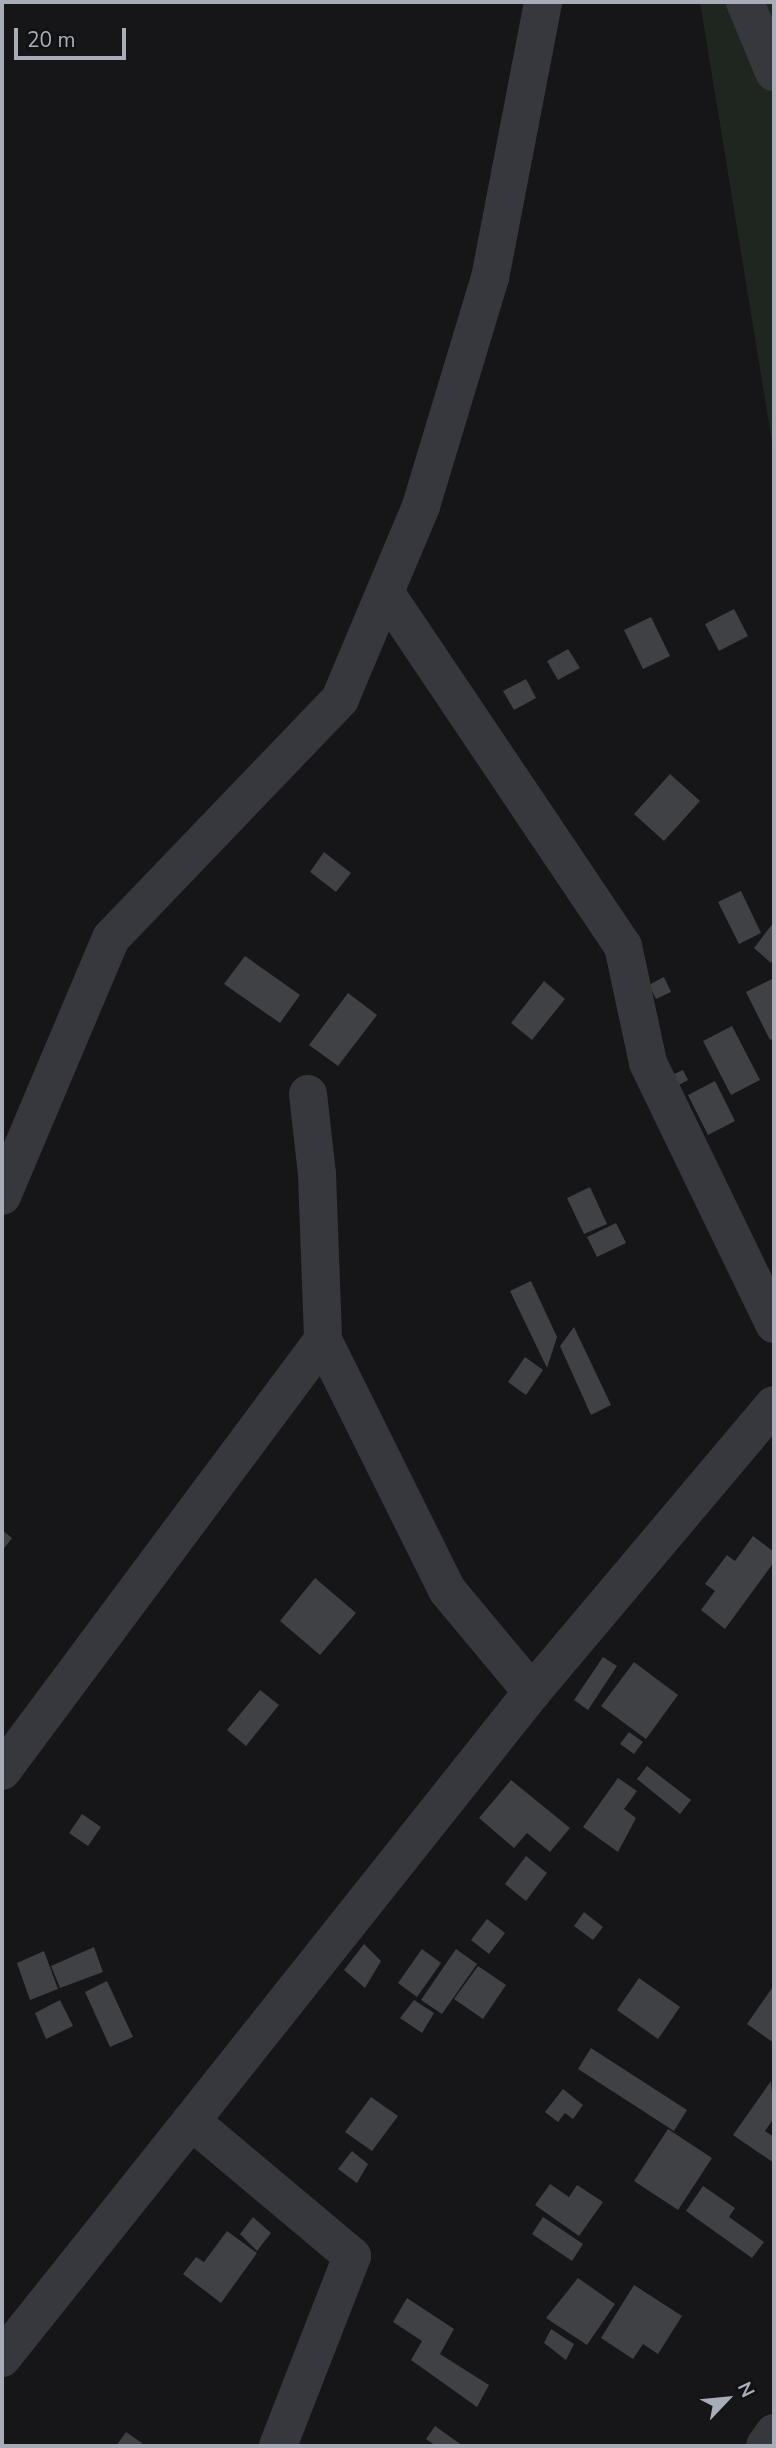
<!DOCTYPE html>
<html>
<head>
<meta charset="utf-8">
<style>
	body { margin:0 }
	#map { position:relative; width:776px; height:2448px; overflow:hidden; background:#161618; font-family:"Nunito Sans",sans-serif }
	div>[style] { position:absolute }
	[style*='--x'] { left:calc(var(--x)*1px); top:calc(var(--y)*1px); width:calc(var(--w)*1px); rotate:calc(var(--a)*1deg) }
	.green>* { inset:0; background:#1e261f }
	.building>* { inset:0; background:#404145 }
	.minor>* { height:38px; margin:-19px; padding:0 19px; transform-origin:19px; border-radius:19px; background:#37383d }
	span { translate:-50% -50%; white-space:nowrap; text-align:center; line-height:1.15; -webkit-text-stroke:5px #111113; paint-order:stroke }
	.frame { position:absolute; inset:0; border:4px solid #a8adb8; pointer-events:none }
	.north { position:absolute; left:692px; top:2364px; width:70px; height:70px; -webkit-text-stroke:5px #111113; paint-order:stroke; rotate:64deg; font-size:19px; font-weight:700; line-height:28px; text-align:center; color:#a8adb8 }
	.north::after { content:''; display:block; margin:auto; width:24px; height:32px; background:#a8adb8; clip-path:polygon(50% 0,100% 100%,50% 72%,0 100%) }
	.scale { position:absolute; left:14px; top:28px; width:112px; height:32px; box-sizing:border-box; border:4px solid #a8adb8; border-top:0; padding-left:9px; font-size:21px; line-height:24px; white-space:nowrap; color:#a8adb8; -webkit-text-stroke:5px #111113; paint-order:stroke }
</style>
</head>
<body>
<div id="map">
	<div class="green">
		<div style="clip-path:polygon(700px 2px,774px 2px,774px 454px)"></div>
	</div>
	<div class="building">
		<div style="clip-path:polygon(734px 609px,748px 636px,719px 651px,705px 624px)"></div>
		<div style="clip-path:polygon(651px 617px,670px 656px,643px 669px,624px 630px)"></div>
		<div style="clip-path:polygon(568px 649px,580px 668px,558px 680px,547px 661px)"></div>
		<div style="clip-path:polygon(526px 679px,536px 698px,514px 710px,503px 691px)"></div>
		<div style="clip-path:polygon(670px 774px,700px 801px,664px 841px,634px 814px)"></div>
		<div style="clip-path:polygon(324px 852px,351px 873px,336px 892px,310px 872px)"></div>
		<div style="clip-path:polygon(741px 891px,761px 933px,739px 944px,718px 902px)"></div>
		<div style="clip-path:polygon(774px 922px,774px 958px,771px 963px,754px 948px)"></div>
		<div style="clip-path:polygon(245px 956px,300px 995px,280px 1023px,224px 984px)"></div>
		<div style="clip-path:polygon(664px 977px,671px 992px,656px 999px,649px 985px)"></div>
		<div style="clip-path:polygon(774px 978px,774px 1038px,770px 1040px,746px 992px)"></div>
		<div style="clip-path:polygon(544px 981px,565px 999px,532px 1040px,511px 1023px)"></div>
		<div style="clip-path:polygon(348px 993px,377px 1015px,338px 1066px,309px 1045px)"></div>
		<div style="clip-path:polygon(732px 1026px,760px 1080px,731px 1095px,703px 1041px)"></div>
		<div style="clip-path:polygon(683px 1070px,688px 1080px,677px 1086px,672px 1075px)"></div>
		<div style="clip-path:polygon(715px 1081px,735px 1121px,708px 1135px,688px 1095px)"></div>
		<div style="clip-path:polygon(590px 1187px,607px 1224px,584px 1234px,567px 1198px)"></div>
		<div style="clip-path:polygon(616px 1223px,626px 1243px,597px 1257px,587px 1237px)"></div>
		<div style="clip-path:polygon(531px 1281px,557px 1337px,547px 1368px,510px 1291px)"></div>
		<div style="clip-path:polygon(574px 1327px,611px 1405px,591px 1415px,560px 1346px)"></div>
		<div style="clip-path:polygon(525px 1357px,543px 1370px,526px 1395px,508px 1382px)"></div>
		<div style="clip-path:polygon(2px 1530px,12px 1538px,2px 1551px)"></div>
		<div style="clip-path:polygon(753px 1536px,774px 1552px,774px 1562px,725px 1629px,701px 1610px,715px 1591px,705px 1584px,727px 1555px,735px 1561px)"></div>
		<div style="clip-path:polygon(315px 1578px,356px 1613px,320px 1655px,280px 1621px)"></div>
		<div style="clip-path:polygon(603px 1657px,617px 1666px,588px 1710px,574px 1700px)"></div>
		<div style="clip-path:polygon(634px 1662px,678px 1695px,646px 1739px,601px 1706px)"></div>
		<div style="clip-path:polygon(260px 1690px,279px 1705px,246px 1746px,227px 1730px)"></div>
		<div style="clip-path:polygon(629px 1732px,643px 1742px,634px 1754px,620px 1744px)"></div>
		<div style="clip-path:polygon(647px 1766px,691px 1800px,680px 1814px,637px 1779px)"></div>
		<div style="clip-path:polygon(618px 1778px,637px 1791px,624px 1809px,636px 1818px,618px 1852px,583px 1827px)"></div>
		<div style="clip-path:polygon(511px 1780px,570px 1828px,550px 1852px,527px 1833px,514px 1848px,479px 1818px)"></div>
		<div style="clip-path:polygon(82px 1814px,101px 1827px,88px 1846px,69px 1833px)"></div>
		<div style="clip-path:polygon(526px 1856px,547px 1873px,526px 1901px,505px 1884px)"></div>
		<div style="clip-path:polygon(584px 1912px,603px 1927px,593px 1940px,574px 1926px)"></div>
		<div style="clip-path:polygon(487px 1919px,505px 1933px,489px 1954px,471px 1940px)"></div>
		<div style="clip-path:polygon(364px 1944px,381px 1961px,365px 1988px,344px 1970px)"></div>
		<div style="clip-path:polygon(94px 1947px,103px 1972px,60px 1988px,51px 1966px)"></div>
		<div style="clip-path:polygon(422px 1949px,441px 1963px,417px 1997px,398px 1983px)"></div>
		<div style="clip-path:polygon(456px 1949px,477px 1964px,442px 2014px,421px 2000px)"></div>
		<div style="clip-path:polygon(44px 1951px,58px 1989px,30px 2000px,17px 1963px)"></div>
		<div style="clip-path:polygon(478px 1966px,506px 1985px,483px 2019px,454px 1999px)"></div>
		<div style="clip-path:polygon(639px 1978px,680px 2007px,658px 2039px,617px 2010px)"></div>
		<div style="clip-path:polygon(107px 1981px,133px 2037px,110px 2047px,85px 1992px)"></div>
		<div style="clip-path:polygon(772px 1988px,774px 1990px,774px 2043px,747px 2024px)"></div>
		<div style="clip-path:polygon(60px 2000px,73px 2026px,46px 2039px,35px 2013px)"></div>
		<div style="clip-path:polygon(414px 2000px,434px 2013px,422px 2033px,400px 2018px)"></div>
		<div style="clip-path:polygon(591px 2048px,687px 2110px,674px 2131px,578px 2069px)"></div>
		<div style="clip-path:polygon(771px 2081px,774px 2118px,765px 2131px,774px 2137px,774px 2163px,733px 2135px)"></div>
		<div style="clip-path:polygon(563px 2089px,583px 2105px,573px 2119px,565px 2113px,558px 2122px,545px 2112px)"></div>
		<div style="clip-path:polygon(371px 2097px,398px 2116px,372px 2151px,345px 2132px)"></div>
		<div style="clip-path:polygon(668px 2129px,712px 2158px,678px 2210px,634px 2181px)"></div>
		<div style="clip-path:polygon(352px 2151px,368px 2164px,357px 2183px,338px 2169px)"></div>
		<div style="clip-path:polygon(550px 2184px,569px 2197px,577px 2185px,603px 2202px,579px 2236px,535px 2205px)"></div>
		<div style="clip-path:polygon(703px 2186px,735px 2208px,729px 2217px,764px 2242px,752px 2258px,686px 2211px)"></div>
		<div style="clip-path:polygon(253px 2217px,271px 2233px,257px 2251px,240px 2234px)"></div>
		<div style="clip-path:polygon(543px 2217px,583px 2244px,572px 2261px,532px 2234px)"></div>
		<div style="clip-path:polygon(227px 2231px,257px 2253px,221px 2303px,183px 2274px,196px 2257px,204px 2262px)"></div>
		<div style="clip-path:polygon(578px 2278px,615px 2304px,587px 2345px,546px 2318px)"></div>
		<div style="clip-path:polygon(634px 2285px,682px 2316px,658px 2354px,643px 2344px,633px 2359px,601px 2338px)"></div>
		<div style="clip-path:polygon(407px 2298px,454px 2329px,440px 2354px,489px 2385px,477px 2407px,411px 2360px,422px 2341px,393px 2322px)"></div>
		<div style="clip-path:polygon(551px 2329px,574px 2344px,566px 2360px,544px 2343px)"></div>
		<div style="clip-path:polygon(435px 2426px,463px 2446px,436px 2446px,426px 2439px)"></div>
		<div style="clip-path:polygon(126px 2432px,142px 2443px,140px 2446px,116px 2446px)"></div>
	</div>
	<div class="minor">
		<div style="--x:745;--y:2;--w:76;--a:67.5"></div>
		<div style="--x:387;--y:595;--w:423;--a:56.1"></div>
		<div style="--x:623;--y:946;--w:120;--a:77.9"></div>
		<div style="--x:648;--y:1063;--w:290;--a:64.2"></div>
		<div style="--x:308;--y:1094;--w:81;--a:83.6"></div>
		<div style="--x:317;--y:1174;--w:166;--a:87.9"></div>
		<div style="--x:323;--y:1340;--w:279;--a:63.6"></div>
		<div style="--x:447;--y:1590;--w:133;--a:50.2"></div>
		<div style="--x:2;--y:1196;--w:280;--a:-67.1"></div>
		<div style="--x:111;--y:938;--w:331;--a:-46.2"></div>
		<div style="--x:340;--y:699;--w:209;--a:-67.2"></div>
		<div style="--x:421;--y:506;--w:238;--a:-73.2"></div>
		<div style="--x:490;--y:278;--w:281;--a:-79.1"></div>
		<div style="--x:2;--y:1771;--w:537;--a:-53.32"></div>
		<div style="--x:2;--y:2358;--w:303;--a:-51.4"></div>
		<div style="--x:278;--y:2446;--w:204;--a:-68.7"></div>
		<div style="--x:352;--y:2256;--w:210;--a:-140"></div>
		<div style="--x:191;--y:2121;--w:548;--a:-51.52"></div>
		<div style="--x:532;--y:1692;--w:375;--a:-49.9"></div>
		<div style="--x:765;--y:2446;--w:16;--a:-55"></div>
	</div>
	<div class="frame"></div>
	<div class="north">N</div>
	<div class="scale">20 m</div>
</div>
</body>
</html>
